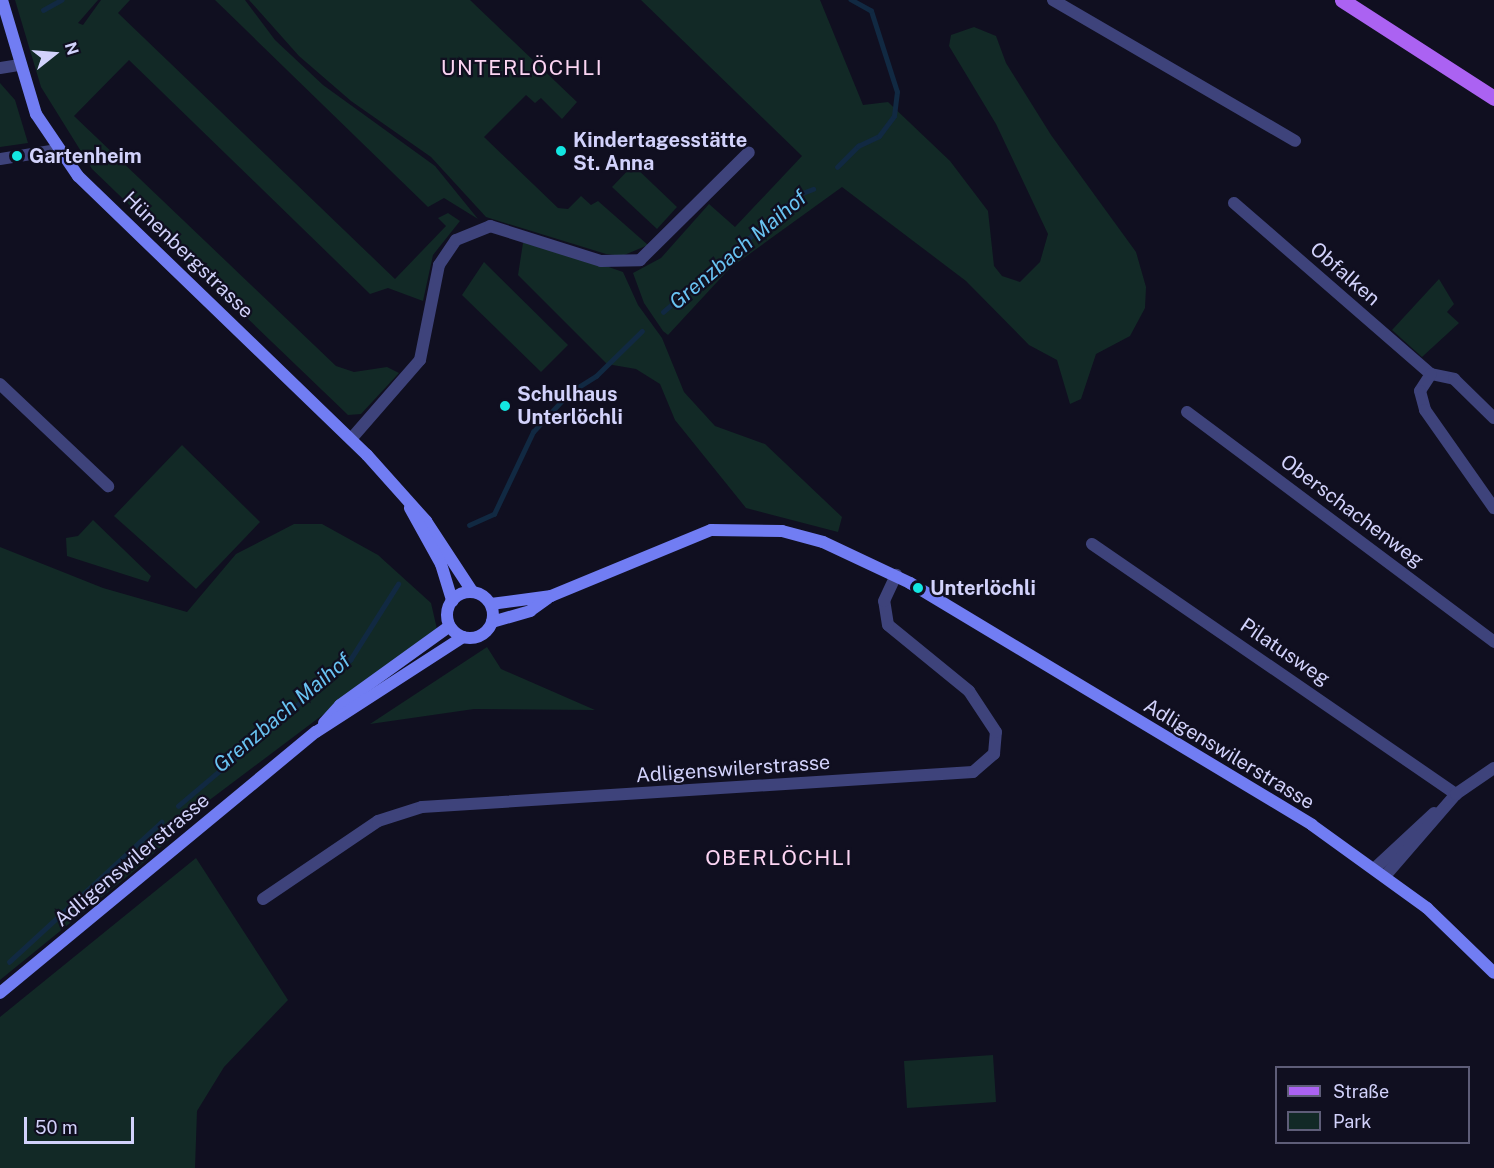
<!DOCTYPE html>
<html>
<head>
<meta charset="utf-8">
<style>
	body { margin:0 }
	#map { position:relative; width:1494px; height:1168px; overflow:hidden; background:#100f20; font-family:"Public Sans",sans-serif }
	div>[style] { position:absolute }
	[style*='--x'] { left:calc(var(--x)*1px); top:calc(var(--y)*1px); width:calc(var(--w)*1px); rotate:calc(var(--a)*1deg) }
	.green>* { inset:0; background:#122926 }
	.stream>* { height:4.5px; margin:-2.25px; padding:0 2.25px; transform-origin:2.25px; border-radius:2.25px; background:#112942 }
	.street>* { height:12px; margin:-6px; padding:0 6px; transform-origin:6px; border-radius:6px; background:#3e437b }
	.secondary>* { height:12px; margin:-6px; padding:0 6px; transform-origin:6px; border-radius:6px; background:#717df3 }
	.secondary>.ring { margin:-6px; padding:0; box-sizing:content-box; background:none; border:12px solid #717df3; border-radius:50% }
	.primary>* { height:15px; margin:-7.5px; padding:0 7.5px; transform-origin:7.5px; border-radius:7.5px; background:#ab62f2 }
	.dots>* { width:16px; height:16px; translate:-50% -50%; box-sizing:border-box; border:3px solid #100f20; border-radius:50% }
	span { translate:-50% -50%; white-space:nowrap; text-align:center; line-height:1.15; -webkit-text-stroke:4.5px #100f20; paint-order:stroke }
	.poi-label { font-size:20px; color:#d2d2fb; font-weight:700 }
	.left { translate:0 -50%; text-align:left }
	.street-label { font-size:20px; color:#d2d2fb }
	.neighbourhood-label { font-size:21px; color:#fbd4f2; letter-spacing:1.5px }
	.water-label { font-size:21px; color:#69c3f2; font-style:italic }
	.legend { position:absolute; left:1275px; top:1066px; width:195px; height:78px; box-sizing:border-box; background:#100f20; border:2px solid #5e5d78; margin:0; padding:8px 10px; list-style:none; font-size:18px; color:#d2d2fb }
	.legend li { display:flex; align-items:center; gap:12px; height:30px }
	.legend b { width:30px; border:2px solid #5e5d78 }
	.north { position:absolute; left:24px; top:24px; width:60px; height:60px; -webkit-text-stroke:4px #100f20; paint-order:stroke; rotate:73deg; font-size:16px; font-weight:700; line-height:24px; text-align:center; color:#d2d2fb }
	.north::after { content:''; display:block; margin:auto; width:21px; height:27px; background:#d2d2fb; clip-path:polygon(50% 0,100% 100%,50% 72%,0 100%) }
	.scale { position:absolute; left:24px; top:1117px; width:110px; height:27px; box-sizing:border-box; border:3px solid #d2d2fb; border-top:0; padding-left:8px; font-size:18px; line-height:21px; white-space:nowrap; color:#d2d2fb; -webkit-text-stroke:4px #100f20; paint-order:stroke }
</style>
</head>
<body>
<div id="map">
	<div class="green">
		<div style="clip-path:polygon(15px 0,98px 0,78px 23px,83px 25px,101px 0,130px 0,118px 13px,395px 279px,446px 226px,438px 218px,448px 213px,460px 221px,433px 255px,423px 301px,388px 288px,370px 294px,129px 60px,74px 116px,336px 366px,354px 372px,387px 367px,399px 373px,361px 414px,348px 415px,92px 169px,41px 87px)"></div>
		<div style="clip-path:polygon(215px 0,245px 0,275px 40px,323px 85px,435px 166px,478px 219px,444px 198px,428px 207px)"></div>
		<div style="clip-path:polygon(249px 0,470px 0,577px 102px,562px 119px,541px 98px,535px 103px,526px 95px,484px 137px,558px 208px,568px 209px,581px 196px,591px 205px,598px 201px,648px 245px,622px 256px,606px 254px,486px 217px,431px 157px,351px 101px,299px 56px)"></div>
		<div style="clip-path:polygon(641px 0,820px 0,863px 105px,888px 102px,950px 161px,988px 211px,994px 266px,1002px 276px,1020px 282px,1040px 262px,1048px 234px,996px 124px,949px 46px,951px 35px,974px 27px,996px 36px,1006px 63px,1051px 135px,1136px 252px,1146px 287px,1145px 308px,1130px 336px,1096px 354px,1081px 399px,1070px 404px,1057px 360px,1029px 345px,966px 281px,842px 187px,730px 268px,668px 335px,663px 331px,644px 303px,633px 273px,661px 258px,709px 204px,735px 227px,802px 156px)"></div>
		<div style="clip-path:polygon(0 83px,15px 100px,28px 143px,0 147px)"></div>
		<div style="clip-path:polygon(633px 165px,677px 207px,657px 229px,612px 187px)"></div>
		<div style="clip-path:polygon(537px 242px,623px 272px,638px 305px,662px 338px,684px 392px,715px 426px,765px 444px,842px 517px,838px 532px,746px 508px,675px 420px,660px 384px,636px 369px,607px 364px,518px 275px,523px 243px)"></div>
		<div style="clip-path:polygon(484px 262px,568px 345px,541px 372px,462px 295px)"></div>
		<div style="clip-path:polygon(1439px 279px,1454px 304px,1447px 312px,1459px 323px,1422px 357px,1392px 330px)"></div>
		<div style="clip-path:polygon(182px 445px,260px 522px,196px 589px,114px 516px)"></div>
		<div style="clip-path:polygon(93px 520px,151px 576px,148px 582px,67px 556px,66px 538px,78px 536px)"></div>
		<div style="clip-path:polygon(294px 524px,322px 524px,378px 555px,431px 603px,437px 629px,171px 829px,172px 837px,134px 871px,0 980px,0 547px,103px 588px,187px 612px,236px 554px)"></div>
		<div style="clip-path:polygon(487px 647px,501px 669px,595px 710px,474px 709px,370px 724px)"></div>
		<div style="clip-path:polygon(196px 858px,288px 1000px,224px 1067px,197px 1111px,195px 1168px,0 1168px,0 1017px)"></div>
		<div style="clip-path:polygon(993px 1055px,996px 1102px,907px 1108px,904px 1061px)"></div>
	</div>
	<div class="stream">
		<div style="--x:43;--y:10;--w:21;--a:-29"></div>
		<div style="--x:837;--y:167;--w:30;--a:-45"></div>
		<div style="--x:858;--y:146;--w:23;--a:-25"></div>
		<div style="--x:879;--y:136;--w:25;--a:-53"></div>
		<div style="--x:894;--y:116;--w:24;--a:-83"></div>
		<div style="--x:897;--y:92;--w:85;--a:-107.8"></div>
		<div style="--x:871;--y:11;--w:23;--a:-151"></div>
		<div style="--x:663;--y:312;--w:181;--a:-40.7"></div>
		<div style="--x:800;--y:194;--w:14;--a:-21"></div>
		<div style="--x:469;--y:525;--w:27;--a:-24"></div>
		<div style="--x:494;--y:514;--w:91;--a:-64.6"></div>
		<div style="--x:533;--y:432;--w:53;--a:-47.3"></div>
		<div style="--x:569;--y:393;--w:32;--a:-32"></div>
		<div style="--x:596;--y:376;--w:64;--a:-44.4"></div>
		<div style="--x:178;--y:806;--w:226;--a:-40.3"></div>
		<div style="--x:350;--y:660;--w:90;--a:-57.7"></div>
		<div style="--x:9;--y:962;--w:207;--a:-42.6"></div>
	</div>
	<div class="street">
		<div style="--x:1053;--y:0;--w:280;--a:30.2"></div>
		<div style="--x:0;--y:68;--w:20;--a:-9"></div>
		<div style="--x:0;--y:159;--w:58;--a:-9"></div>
		<div style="--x:1234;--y:203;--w:261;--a:41"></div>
		<div style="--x:1431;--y:374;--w:24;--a:12"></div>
		<div style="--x:1454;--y:379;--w:56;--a:44.3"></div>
		<div style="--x:1431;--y:374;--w:20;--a:123"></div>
		<div style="--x:1420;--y:391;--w:20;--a:75"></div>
		<div style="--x:1425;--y:410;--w:120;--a:54.9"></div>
		<div style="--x:0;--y:384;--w:149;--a:43.4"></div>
		<div style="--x:1187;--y:412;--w:384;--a:36.8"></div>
		<div style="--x:351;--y:439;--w:105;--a:-48.9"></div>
		<div style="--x:420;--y:360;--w:97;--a:-78.7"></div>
		<div style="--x:439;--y:265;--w:30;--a:-56"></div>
		<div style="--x:456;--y:240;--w:37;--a:-22"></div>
		<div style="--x:490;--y:226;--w:116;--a:17.5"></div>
		<div style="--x:601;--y:261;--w:39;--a:-1"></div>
		<div style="--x:640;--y:260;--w:153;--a:-44.7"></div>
		<div style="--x:1092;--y:544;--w:442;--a:34.5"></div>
		<div style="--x:1374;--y:869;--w:82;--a:-43"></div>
		<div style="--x:1385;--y:876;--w:108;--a:-49.1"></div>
		<div style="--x:1456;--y:794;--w:46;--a:-34.4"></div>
		<div style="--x:263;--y:899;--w:139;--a:-34.1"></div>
		<div style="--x:378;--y:821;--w:46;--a:-17.7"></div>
		<div style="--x:422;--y:807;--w:552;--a:-3.63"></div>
		<div style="--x:973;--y:772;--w:28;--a:-41"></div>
		<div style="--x:994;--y:754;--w:22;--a:-85"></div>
		<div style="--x:996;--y:732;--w:49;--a:-123.4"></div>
		<div style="--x:969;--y:691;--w:104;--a:-140.8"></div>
		<div style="--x:888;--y:625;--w:24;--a:-99"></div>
		<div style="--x:884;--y:601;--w:29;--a:-65"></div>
	</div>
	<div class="secondary">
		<div style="--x:2;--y:0;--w:119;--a:73.4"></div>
		<div style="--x:36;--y:114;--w:75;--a:55.9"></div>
		<div style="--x:78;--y:176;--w:402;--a:44"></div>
		<div style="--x:367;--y:455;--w:89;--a:48.2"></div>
		<div style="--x:426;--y:521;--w:84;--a:56.7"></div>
		<div style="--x:410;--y:508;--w:64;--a:61"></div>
		<div style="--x:441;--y:564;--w:39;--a:73"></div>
		<div class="ring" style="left:447px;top:592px;width:34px;height:34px"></div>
		<div style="--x:491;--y:604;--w:61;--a:-7.6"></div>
		<div style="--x:551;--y:596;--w:173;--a:-22.4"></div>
		<div style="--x:711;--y:530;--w:71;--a:0.8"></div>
		<div style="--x:782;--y:531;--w:42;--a:15"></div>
		<div style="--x:823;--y:542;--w:96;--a:25.2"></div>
		<div style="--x:910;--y:583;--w:469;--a:31"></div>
		<div style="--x:1312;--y:825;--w:142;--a:35.8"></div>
		<div style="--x:1427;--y:908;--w:93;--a:44.1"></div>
		<div style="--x:492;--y:622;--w:40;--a:-16"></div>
		<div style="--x:530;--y:611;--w:22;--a:-36"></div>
		<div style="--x:324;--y:723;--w:24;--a:-48"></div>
		<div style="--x:340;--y:705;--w:135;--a:-35.7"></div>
		<div style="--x:0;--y:993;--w:410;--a:-39.6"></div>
		<div style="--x:316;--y:732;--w:175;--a:-32.9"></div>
	</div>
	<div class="primary">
		<div style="--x:1342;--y:0;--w:181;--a:32.8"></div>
	</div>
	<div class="dots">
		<div style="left:561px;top:151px;background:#13e6e2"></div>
		<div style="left:17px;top:156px;background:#13e6e2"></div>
		<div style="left:505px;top:406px;background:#13e6e2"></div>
		<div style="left:918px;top:588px;background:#13e6e2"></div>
	</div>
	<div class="poi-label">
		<span class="left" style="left:573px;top:152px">Kindertagesstätte<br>St. Anna</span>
		<span class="left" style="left:29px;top:156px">Gartenheim</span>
		<span class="left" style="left:517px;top:406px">Schulhaus<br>Unterlöchli</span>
		<span class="left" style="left:930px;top:588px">Unterlöchli</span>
	</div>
	<div class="street-label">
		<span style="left:188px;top:255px;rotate:44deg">Hünenbergstrasse</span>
		<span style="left:1345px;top:274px;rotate:41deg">Obfalken</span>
		<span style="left:1352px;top:511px;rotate:37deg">Oberschachenweg</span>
		<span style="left:1285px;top:652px;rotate:34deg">Pilatusweg</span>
		<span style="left:1229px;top:754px;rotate:31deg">Adligenswilerstrasse</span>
		<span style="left:733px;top:769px;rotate:-4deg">Adligenswilerstrasse</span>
		<span style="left:132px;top:860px;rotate:-40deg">Adligenswilerstrasse</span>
	</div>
	<div class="neighbourhood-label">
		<span style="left:522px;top:68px">UNTERLÖCHLI</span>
		<span style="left:779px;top:858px">OBERLÖCHLI</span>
	</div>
	<div class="water-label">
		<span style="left:738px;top:250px;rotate:-40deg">Grenzbach Maihof</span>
		<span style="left:282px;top:713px;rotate:-40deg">Grenzbach Maihof</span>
	</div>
	<ul class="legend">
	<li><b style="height:8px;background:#ab62f2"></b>Straße</li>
	<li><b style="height:16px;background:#122926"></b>Park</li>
	</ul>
	<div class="north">N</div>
	<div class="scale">50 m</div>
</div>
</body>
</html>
